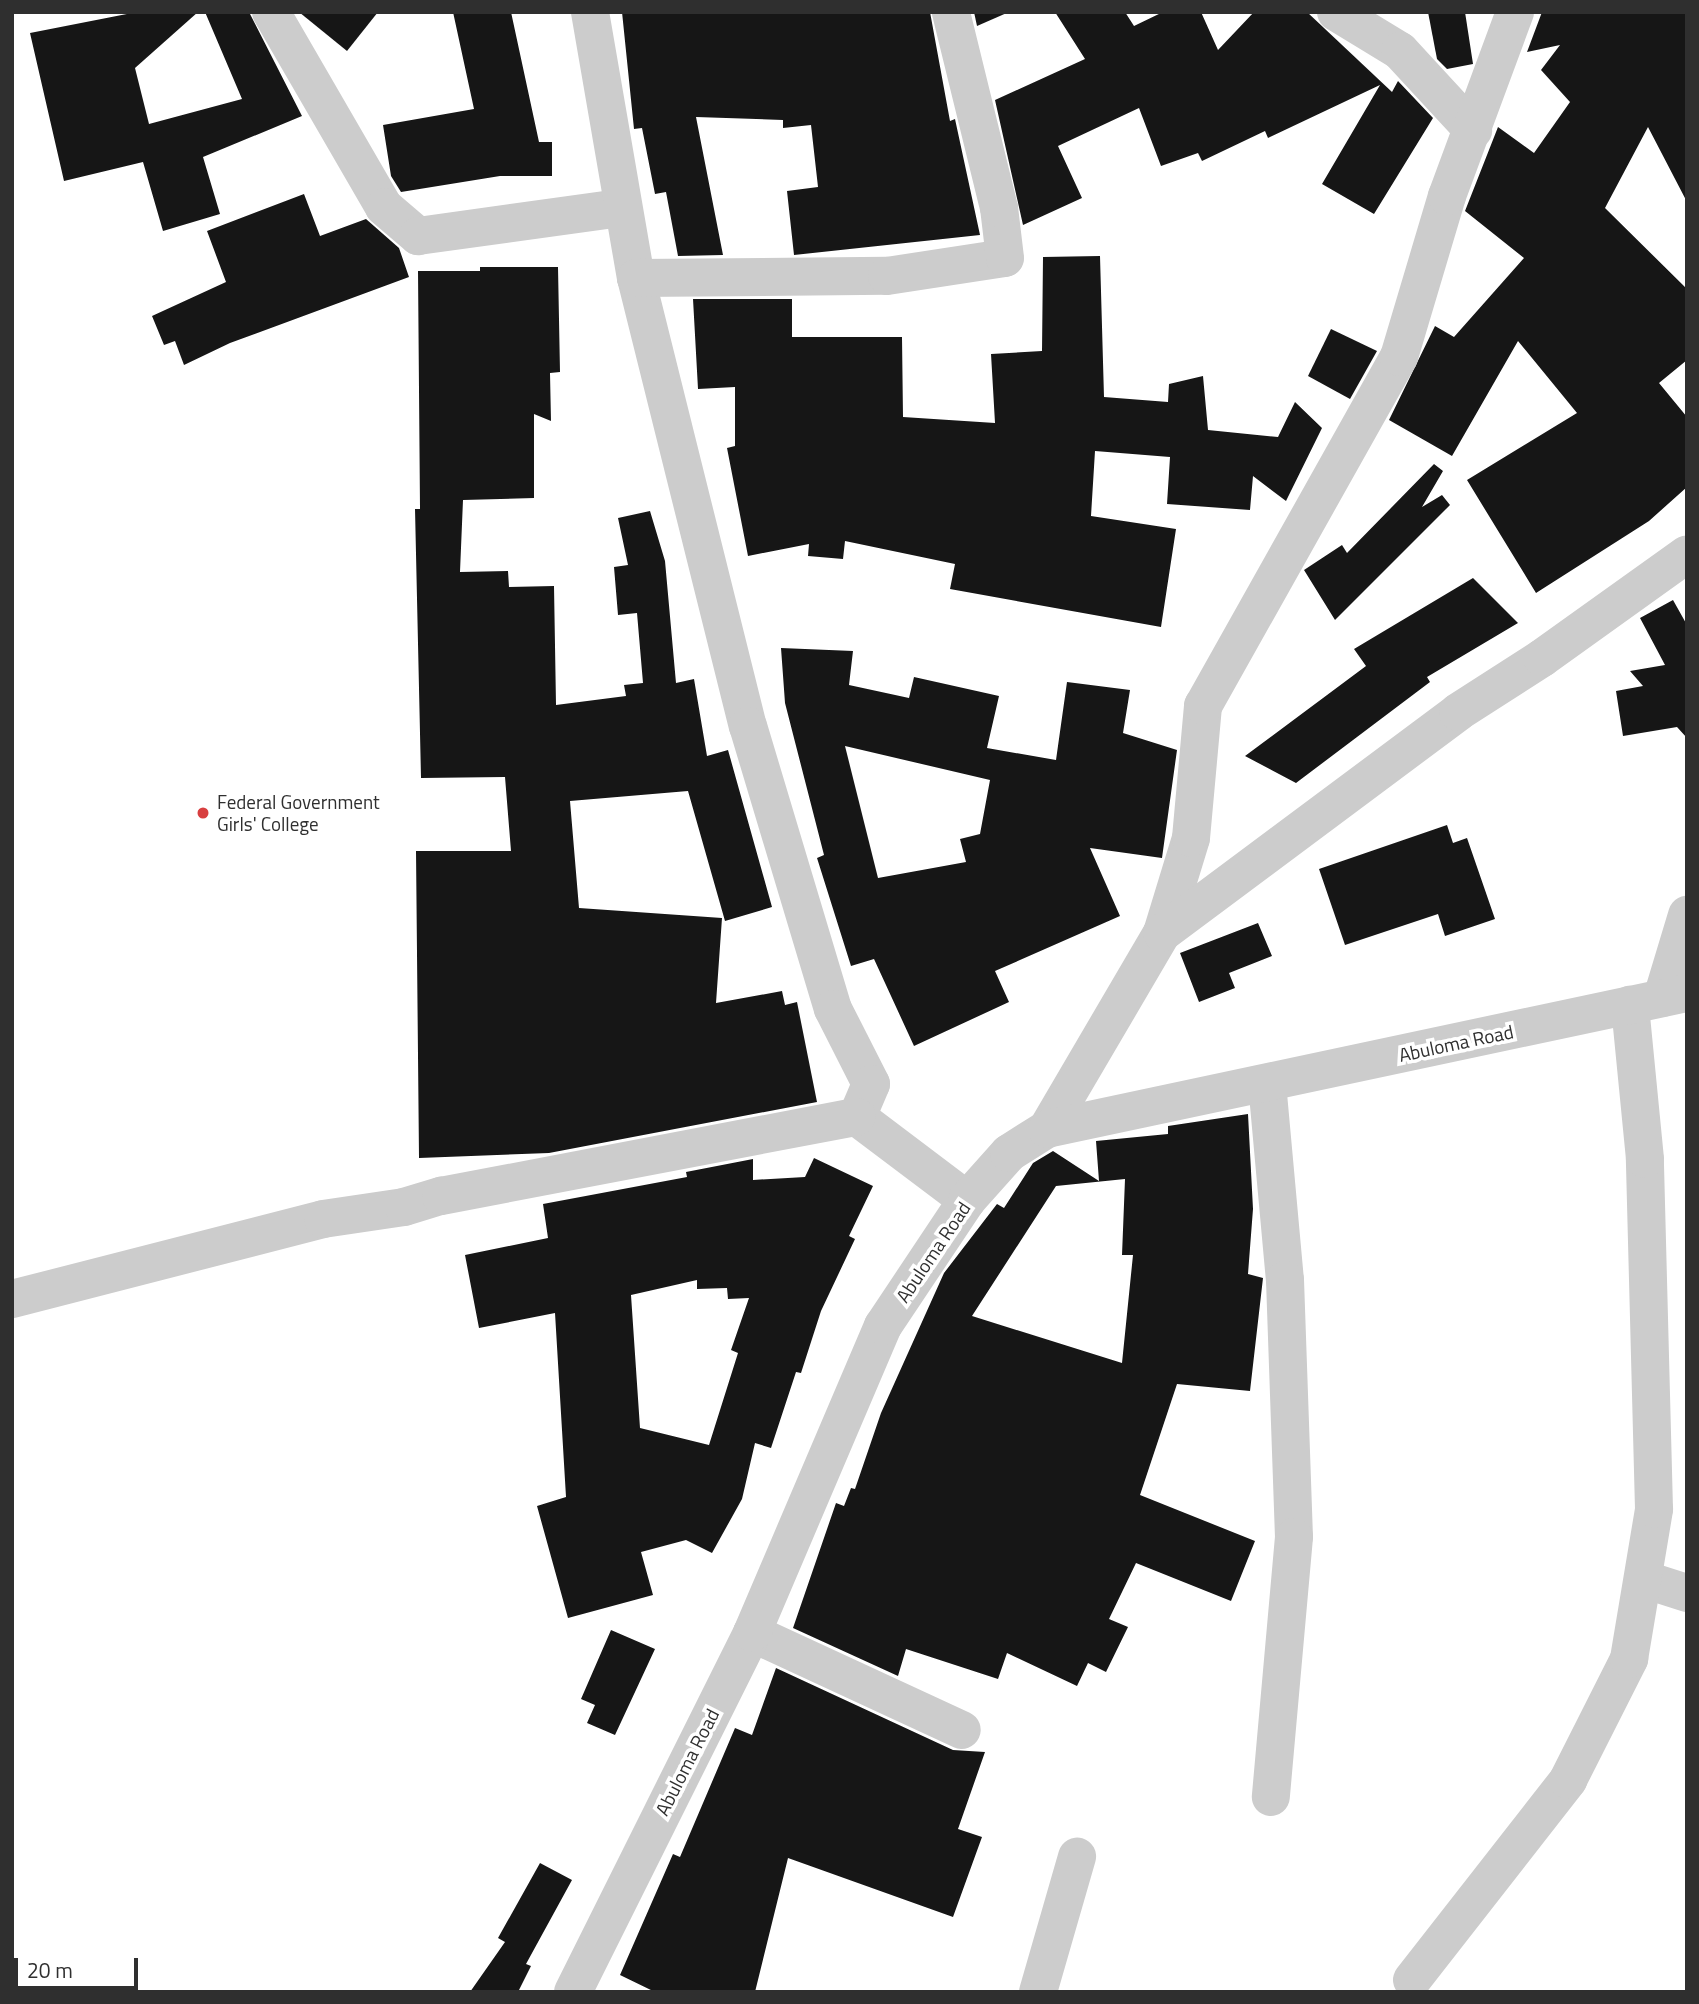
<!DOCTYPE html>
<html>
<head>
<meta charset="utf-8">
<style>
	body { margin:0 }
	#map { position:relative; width:1699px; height:2004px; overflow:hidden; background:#fff; font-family:"Titillium Web",sans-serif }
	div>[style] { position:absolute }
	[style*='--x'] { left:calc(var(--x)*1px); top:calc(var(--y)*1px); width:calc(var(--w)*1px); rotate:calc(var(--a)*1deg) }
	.building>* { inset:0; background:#161616 }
	.minor>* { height:38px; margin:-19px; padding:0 19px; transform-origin:19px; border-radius:19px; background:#ccc }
	.dots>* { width:19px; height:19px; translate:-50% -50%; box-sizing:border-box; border:4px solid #fff; border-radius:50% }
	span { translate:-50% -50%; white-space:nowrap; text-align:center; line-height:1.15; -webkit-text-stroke:7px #fff; paint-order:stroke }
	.poi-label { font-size:19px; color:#2f2f2f }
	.left { translate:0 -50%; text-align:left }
	.street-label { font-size:19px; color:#2f2f2f }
	.frame { position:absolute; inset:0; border:14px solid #2f2f2f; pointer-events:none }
	.scale { position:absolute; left:14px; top:1958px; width:124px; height:32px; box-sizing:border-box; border:4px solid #2f2f2f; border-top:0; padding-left:9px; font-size:21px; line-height:24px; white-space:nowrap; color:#2f2f2f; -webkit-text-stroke:5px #fff; paint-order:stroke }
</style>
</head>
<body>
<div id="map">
	<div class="building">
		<div style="clip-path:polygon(137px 12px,198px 12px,135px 68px,149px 124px,242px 99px,205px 12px,249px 12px,302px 116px,203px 157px,220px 214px,163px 231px,143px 162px,64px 181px,30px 33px)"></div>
		<div style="clip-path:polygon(299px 12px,378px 12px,347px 51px)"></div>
		<div style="clip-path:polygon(453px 12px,511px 12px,539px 142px,552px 142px,552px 176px,500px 176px,401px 192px,391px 176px,383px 125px,474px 109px)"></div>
		<div style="clip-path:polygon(622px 12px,930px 12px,950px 121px,955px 119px,980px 235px,794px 255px,787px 191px,818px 187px,811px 125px,783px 128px,783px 120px,696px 117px,723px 255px,678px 256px,666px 192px,655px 194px,642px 128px,634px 129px)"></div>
		<div style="clip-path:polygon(974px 12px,1009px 12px,977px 26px)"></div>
		<div style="clip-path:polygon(1055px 12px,1125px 12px,1134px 26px,1163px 12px,1201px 12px,1218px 50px,1254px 12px,1307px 12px,1392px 92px,1398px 81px,1433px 118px,1374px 214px,1322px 184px,1380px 85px,1268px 138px,1265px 131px,1202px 161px,1198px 153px,1161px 166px,1139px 108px,1058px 146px,1082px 198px,1023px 225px,995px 100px,1085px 59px)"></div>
		<div style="clip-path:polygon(1428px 12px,1465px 12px,1473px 64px,1447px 69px,1437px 59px)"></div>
		<div style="clip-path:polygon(1542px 12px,1687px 12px,1687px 202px,1648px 127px,1605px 208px,1687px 289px,1687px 360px,1659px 383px,1687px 417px,1687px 487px,1649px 521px,1536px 593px,1467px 480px,1577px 413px,1518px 341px,1452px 456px,1389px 420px,1435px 326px,1454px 337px,1524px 258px,1465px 211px,1498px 127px,1534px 153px,1570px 102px,1541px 70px,1560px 45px,1527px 52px)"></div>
		<div style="clip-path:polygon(304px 194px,320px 236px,366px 219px,399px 248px,409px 277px,230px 343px,184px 365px,175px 341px,164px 345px,152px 316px,226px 282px,207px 231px)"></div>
		<div style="clip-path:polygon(1100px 256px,1104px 397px,1168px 402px,1169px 384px,1203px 376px,1208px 430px,1278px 437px,1295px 402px,1322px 428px,1286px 501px,1253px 476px,1250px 510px,1167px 504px,1170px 457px,1095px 451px,1091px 516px,1176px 529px,1161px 627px,950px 589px,955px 564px,845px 541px,843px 559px,808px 556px,809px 544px,748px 556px,727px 448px,735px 446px,735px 387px,698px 389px,693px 299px,792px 299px,792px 337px,902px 337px,903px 417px,995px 423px,991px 354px,1042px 351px,1043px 257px)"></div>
		<div style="clip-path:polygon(480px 267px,558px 267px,560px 372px,550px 373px,551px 421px,534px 414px,534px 498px,463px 500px,460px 572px,508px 571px,509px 587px,554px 586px,556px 705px,626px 696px,624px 685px,643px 683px,637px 613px,618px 615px,614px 567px,628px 565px,618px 518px,650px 511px,665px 561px,676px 683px,694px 679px,707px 756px,728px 750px,772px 907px,725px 921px,688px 791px,570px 801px,579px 908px,722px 918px,716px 1003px,782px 991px,785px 1005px,797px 1002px,817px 1102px,549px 1153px,419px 1158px,416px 851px,511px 851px,505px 777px,421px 778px,415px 509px,420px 509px,418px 271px,480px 271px)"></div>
		<div style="clip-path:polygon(1331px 329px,1377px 351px,1350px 399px,1308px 376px)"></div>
		<div style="clip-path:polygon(1434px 464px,1443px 471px,1422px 507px,1442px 495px,1450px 505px,1335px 620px,1304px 570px,1342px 545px,1347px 553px)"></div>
		<div style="clip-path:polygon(1473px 578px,1518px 623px,1427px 677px,1430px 682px,1296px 783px,1245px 756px,1366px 666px,1354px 649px)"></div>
		<div style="clip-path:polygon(1673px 600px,1687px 625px,1687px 738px,1677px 727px,1623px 736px,1616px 691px,1643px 686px,1630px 671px,1665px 665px,1640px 618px)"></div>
		<div style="clip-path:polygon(evenodd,781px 648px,853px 651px,849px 685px,909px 698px,914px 677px,999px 696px,987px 748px,1056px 760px,1067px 682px,1130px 690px,1123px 733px,1177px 750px,1162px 858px,1090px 848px,1120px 916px,995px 971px,1009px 1002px,914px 1046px,874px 959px,851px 966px,817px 858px,824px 855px,785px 703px,781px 648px,845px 746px,990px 780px,980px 834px,960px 839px,966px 862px,878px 878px,845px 746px)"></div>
		<div style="clip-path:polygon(1447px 825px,1453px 843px,1467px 838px,1495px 919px,1445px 936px,1438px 914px,1345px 945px,1319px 869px)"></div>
		<div style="clip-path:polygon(1258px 923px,1272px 956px,1229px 973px,1235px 988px,1199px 1002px,1180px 953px)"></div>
		<div style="clip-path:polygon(evenodd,1248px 1114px,1253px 1209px,1248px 1274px,1263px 1278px,1250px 1391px,1177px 1384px,1140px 1495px,1255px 1541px,1231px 1601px,1136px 1563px,1109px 1619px,1128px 1627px,1106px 1672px,1088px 1663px,1077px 1686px,1007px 1653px,998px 1679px,906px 1649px,898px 1676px,793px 1628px,836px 1503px,844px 1506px,851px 1488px,855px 1489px,881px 1413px,944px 1273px,997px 1204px,1004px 1208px,1033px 1163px,1053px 1151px,1099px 1181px,1096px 1141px,1168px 1134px,1168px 1126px,1248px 1114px,1125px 1179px,1122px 1255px,1133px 1255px,1122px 1363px,972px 1316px,1056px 1186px,1125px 1179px)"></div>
		<div style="clip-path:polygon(evenodd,814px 1158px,873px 1186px,849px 1236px,855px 1239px,821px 1311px,801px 1373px,796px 1372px,771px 1448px,755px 1443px,742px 1499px,712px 1553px,686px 1540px,641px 1552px,653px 1595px,568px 1618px,537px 1506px,566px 1497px,555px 1313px,479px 1328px,465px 1255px,548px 1238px,543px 1204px,687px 1177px,686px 1172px,753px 1159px,753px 1180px,805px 1177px,814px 1158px,697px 1280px,697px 1289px,727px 1288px,728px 1299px,749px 1298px,731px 1350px,738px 1353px,709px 1445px,640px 1428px,631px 1295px,697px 1280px)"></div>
		<div style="clip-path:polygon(611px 1630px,655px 1649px,615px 1735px,587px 1723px,595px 1705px,581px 1699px)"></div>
		<div style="clip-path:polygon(776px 1668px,953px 1750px,985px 1752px,958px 1829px,982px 1837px,953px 1917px,788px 1858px,755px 1992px,655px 1992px,620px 1975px,673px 1854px,680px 1857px,735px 1728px,752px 1735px)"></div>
		<div style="clip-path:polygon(540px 1863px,572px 1880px,526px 1964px,531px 1966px,518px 1992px,470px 1992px,505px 1942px,498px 1938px)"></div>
	</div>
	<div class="minor">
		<div style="--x:271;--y:12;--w:225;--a:59.9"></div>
		<div style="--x:384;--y:207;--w:45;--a:40.5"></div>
		<div style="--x:418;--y:236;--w:205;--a:-7.9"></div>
		<div style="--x:590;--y:12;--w:270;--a:80.2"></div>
		<div style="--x:636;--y:278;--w:462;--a:76"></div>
		<div style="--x:748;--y:726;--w:295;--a:73.3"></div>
		<div style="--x:833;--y:1009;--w:84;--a:63.1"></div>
		<div style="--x:871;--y:1084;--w:36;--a:113"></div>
		<div style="--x:857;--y:1117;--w:138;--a:37"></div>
		<div style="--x:1336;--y:12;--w:75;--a:31.4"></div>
		<div style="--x:1400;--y:51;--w:108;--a:47.3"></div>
		<div style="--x:636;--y:278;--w:251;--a:-0.5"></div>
		<div style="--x:887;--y:276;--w:119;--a:-8.7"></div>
		<div style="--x:1005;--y:258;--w:50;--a:-96.8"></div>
		<div style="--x:999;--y:208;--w:202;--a:-103.8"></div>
		<div style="--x:1162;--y:933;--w:99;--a:-73"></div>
		<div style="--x:1191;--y:838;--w:133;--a:-84.8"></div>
		<div style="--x:1203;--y:706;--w:400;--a:-60.7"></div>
		<div style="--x:1399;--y:357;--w:168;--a:-73.4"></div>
		<div style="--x:1447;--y:196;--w:196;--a:-69.7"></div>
		<div style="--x:1662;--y:998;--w:87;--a:-73.2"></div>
		<div style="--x:1267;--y:1083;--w:198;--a:84.8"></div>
		<div style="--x:1285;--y:1280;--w:257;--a:88"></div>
		<div style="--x:1294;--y:1537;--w:261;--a:95.1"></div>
		<div style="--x:1047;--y:1129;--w:227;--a:-59.6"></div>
		<div style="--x:1162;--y:933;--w:369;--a:-36.7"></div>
		<div style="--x:1458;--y:712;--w:100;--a:-32.7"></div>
		<div style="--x:1542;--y:658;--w:178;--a:-35.6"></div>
		<div style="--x:12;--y:1299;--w:321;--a:-14.4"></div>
		<div style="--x:323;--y:1219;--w:82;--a:-8.4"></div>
		<div style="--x:404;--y:1207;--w:39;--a:-17"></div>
		<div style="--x:441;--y:1196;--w:423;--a:-10.8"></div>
		<div style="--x:1643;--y:1579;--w:46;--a:17.7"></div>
		<div style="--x:752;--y:1633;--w:231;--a:24.8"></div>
		<div style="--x:1412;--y:1980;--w:254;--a:-52"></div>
		<div style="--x:1568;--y:1780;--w:136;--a:-63.2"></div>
		<div style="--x:1629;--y:1659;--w:152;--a:-80.5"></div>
		<div style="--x:1654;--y:1509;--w:350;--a:-91.5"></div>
		<div style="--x:1645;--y:1159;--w:155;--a:-95.6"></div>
		<div style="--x:573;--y:1992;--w:401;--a:-63.5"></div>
		<div style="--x:752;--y:1633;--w:334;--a:-66.9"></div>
		<div style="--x:883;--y:1326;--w:151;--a:-56.3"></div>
		<div style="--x:967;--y:1200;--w:63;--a:-48.2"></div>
		<div style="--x:1009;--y:1153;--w:45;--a:-32.3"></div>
		<div style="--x:1047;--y:1129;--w:654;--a:-12"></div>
		<div style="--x:1038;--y:1992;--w:141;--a:-73.9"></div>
	</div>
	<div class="dots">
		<div style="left:203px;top:813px;background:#d83f40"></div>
	</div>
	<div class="poi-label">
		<span class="left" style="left:217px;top:813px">Federal Government<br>Girls' College</span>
	</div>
	<div class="street-label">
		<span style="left:1456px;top:1043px;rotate:-12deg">Abuloma Road</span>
		<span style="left:933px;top:1252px;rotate:-56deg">Abuloma Road</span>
		<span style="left:687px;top:1762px;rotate:-63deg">Abuloma Road</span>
	</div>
	<div class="frame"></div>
	<div class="scale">20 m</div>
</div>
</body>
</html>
